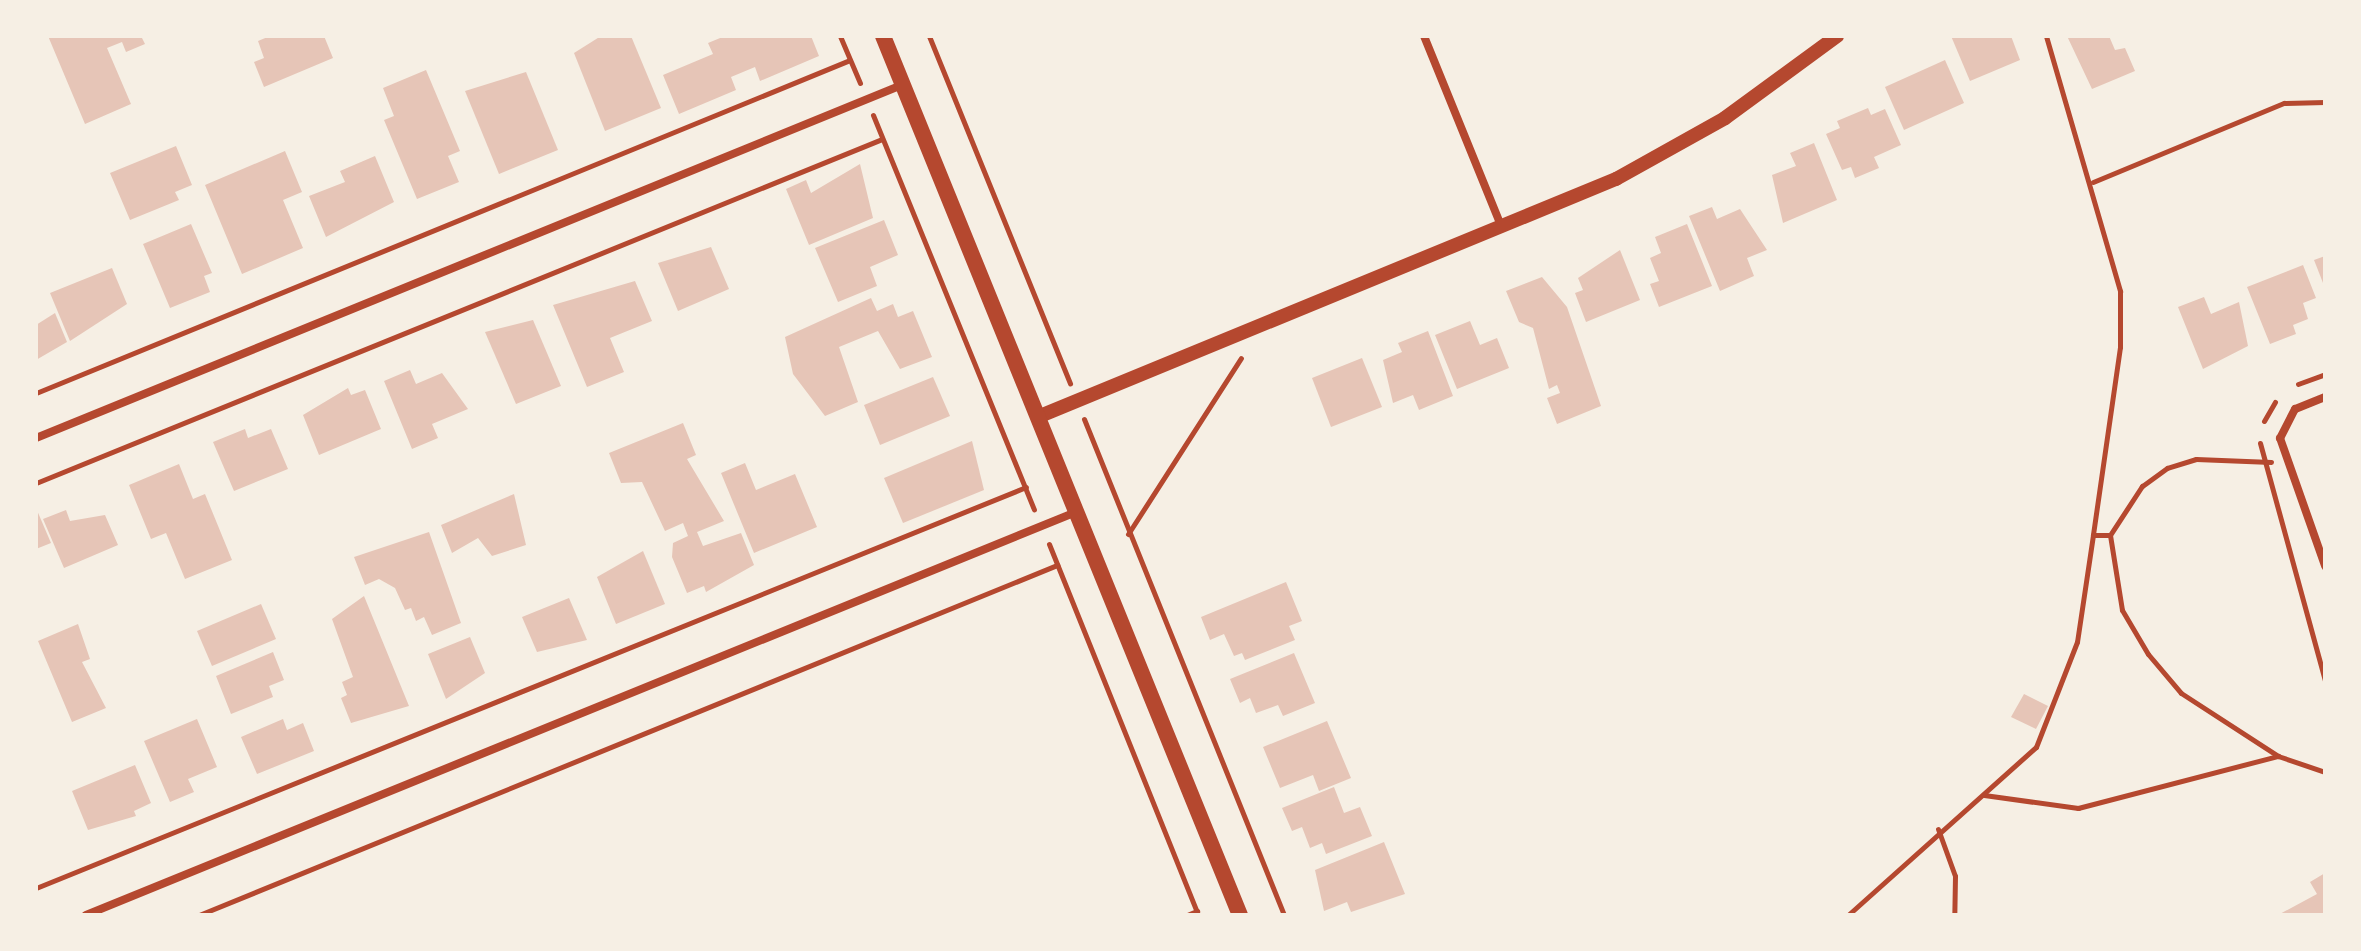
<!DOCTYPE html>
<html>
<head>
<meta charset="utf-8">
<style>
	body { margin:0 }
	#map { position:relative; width:2361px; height:951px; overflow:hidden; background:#f6efe4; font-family:"Sofia Sans Condensed",sans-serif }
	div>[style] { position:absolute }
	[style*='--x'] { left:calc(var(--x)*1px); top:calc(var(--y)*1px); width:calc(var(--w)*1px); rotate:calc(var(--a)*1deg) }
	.building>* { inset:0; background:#e6c5b7 }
	.path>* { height:5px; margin:-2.5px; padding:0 2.5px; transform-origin:2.5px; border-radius:2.5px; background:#b5482f }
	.minor>* { height:8px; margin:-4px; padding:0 4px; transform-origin:4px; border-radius:4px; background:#b5482f }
	.tertiary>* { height:14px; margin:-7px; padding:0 7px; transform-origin:7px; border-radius:7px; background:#b5482f }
	.secondary>* { height:16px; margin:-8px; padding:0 8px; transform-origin:8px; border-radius:8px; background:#b5482f }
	span { translate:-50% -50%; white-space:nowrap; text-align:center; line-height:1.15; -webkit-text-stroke:6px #f6efe4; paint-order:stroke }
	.frame { position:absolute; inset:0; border:38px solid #f6efe4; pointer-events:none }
</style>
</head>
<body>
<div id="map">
	<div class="building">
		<div style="clip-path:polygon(48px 36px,141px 36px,145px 44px,126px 52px,122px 42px,107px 48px,131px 104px,85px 124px)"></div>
		<div style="clip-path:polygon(270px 36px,324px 36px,333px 58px,264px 87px,254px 62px,264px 58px,258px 41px)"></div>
		<div style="clip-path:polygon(601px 36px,631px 36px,661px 108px,605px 131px,574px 53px)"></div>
		<div style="clip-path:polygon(725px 36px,811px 36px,819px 56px,760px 81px,755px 67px,731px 77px,736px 90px,679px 114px,663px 75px,713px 54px,708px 43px)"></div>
		<div style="clip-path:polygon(1951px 36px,2011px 36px,2020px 60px,1970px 81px)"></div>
		<div style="clip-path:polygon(2067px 36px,2109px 36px,2115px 50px,2125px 48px,2135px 71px,2092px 89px)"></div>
		<div style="clip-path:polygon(1945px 60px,1964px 103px,1904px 130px,1885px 87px)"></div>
		<div style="clip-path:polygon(426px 70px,460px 151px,448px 156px,459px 182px,417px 199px,384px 120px,394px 116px,383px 88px)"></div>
		<div style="clip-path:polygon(526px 72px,558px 150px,499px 174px,465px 91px)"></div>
		<div style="clip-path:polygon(1868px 108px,1871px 115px,1885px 109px,1901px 145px,1874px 157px,1879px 168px,1855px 178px,1851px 167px,1842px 170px,1826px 134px,1840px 128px,1837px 121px)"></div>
		<div style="clip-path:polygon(1814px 143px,1837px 200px,1783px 223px,1772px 175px,1796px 166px,1790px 153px)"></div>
		<div style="clip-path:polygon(176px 146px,192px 185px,175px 192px,179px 200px,130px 220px,110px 173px)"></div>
		<div style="clip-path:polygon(285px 151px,302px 192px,283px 200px,303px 248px,242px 274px,205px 185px)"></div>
		<div style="clip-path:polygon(375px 156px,394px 202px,326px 237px,309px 196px,345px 182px,340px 171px)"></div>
		<div style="clip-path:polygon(860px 164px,873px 218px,809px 245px,786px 189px,806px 180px,811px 193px)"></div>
		<div style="clip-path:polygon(1712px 207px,1717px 219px,1740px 209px,1767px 250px,1747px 258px,1754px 276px,1720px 291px,1689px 216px)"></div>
		<div style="clip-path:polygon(884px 220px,898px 255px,870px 267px,877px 286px,838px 302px,815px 248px)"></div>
		<div style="clip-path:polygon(191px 224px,212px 273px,204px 276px,210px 292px,170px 308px,143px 244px)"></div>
		<div style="clip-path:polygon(1687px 224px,1712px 286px,1659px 307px,1650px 284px,1659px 281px,1650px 258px,1661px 253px,1655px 237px)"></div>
		<div style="clip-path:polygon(711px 247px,729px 289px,678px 311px,658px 263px)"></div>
		<div style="clip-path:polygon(1620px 250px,1640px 300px,1586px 322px,1575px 293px,1583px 290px,1578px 278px)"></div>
		<div style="clip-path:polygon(2325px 256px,2325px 288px,2314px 260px)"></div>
		<div style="clip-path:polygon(2303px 265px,2316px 298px,2303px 303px,2308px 319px,2293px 325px,2296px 334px,2270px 344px,2247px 287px)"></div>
		<div style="clip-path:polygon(112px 268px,127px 304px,70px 341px,50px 293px)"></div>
		<div style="clip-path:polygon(1542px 277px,1567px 307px,1601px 406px,1557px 424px,1547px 398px,1560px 393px,1557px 385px,1549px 389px,1533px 328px,1519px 322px,1506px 291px)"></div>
		<div style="clip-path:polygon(635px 281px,652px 321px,610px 338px,624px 372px,587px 387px,553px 305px)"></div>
		<div style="clip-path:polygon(2204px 297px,2211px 314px,2239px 302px,2248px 346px,2203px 369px,2178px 307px)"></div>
		<div style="clip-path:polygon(871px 298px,877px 311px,893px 304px,898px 317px,913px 311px,932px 357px,900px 369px,878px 331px,839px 347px,858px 402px,825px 416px,793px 374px,785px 337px)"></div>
		<div style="clip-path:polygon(55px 313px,67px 342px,36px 360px,36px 325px)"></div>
		<div style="clip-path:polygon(533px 320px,561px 386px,516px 404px,485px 332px)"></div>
		<div style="clip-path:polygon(1470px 321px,1480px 345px,1497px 338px,1509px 368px,1457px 389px,1435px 335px)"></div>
		<div style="clip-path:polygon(1428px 331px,1453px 396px,1419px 410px,1413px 395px,1393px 403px,1383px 360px,1402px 352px,1398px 343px)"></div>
		<div style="clip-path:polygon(1362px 358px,1382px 407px,1331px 427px,1312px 378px)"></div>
		<div style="clip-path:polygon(410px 370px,416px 384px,442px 373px,468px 409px,432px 424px,438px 438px,412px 449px,384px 381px)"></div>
		<div style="clip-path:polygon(933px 377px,950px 416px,880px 445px,864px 405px)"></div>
		<div style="clip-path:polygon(348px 388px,351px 395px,365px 390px,381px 429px,319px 455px,303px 415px)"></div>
		<div style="clip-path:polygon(683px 423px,696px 455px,687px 459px,724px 521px,697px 532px,703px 546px,741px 533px,754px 565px,706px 592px,704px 586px,687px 593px,672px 557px,673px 543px,688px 536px,683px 523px,665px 531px,642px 482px,621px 483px,609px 453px)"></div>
		<div style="clip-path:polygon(245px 429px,248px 438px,271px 429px,288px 469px,234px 491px,213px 442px)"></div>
		<div style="clip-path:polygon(972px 441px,984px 490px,903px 523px,884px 478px)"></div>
		<div style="clip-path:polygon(745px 463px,756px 490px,795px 474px,817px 527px,754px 553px,721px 473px)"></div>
		<div style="clip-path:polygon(179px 464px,193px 499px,205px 494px,232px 560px,185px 579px,166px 533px,151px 539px,129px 485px)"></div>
		<div style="clip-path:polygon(514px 494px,526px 545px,492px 556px,478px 538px,452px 553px,441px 525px)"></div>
		<div style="clip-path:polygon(36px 508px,51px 543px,36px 549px)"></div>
		<div style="clip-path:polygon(66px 510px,70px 521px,105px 515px,118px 545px,64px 568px,43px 519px)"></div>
		<div style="clip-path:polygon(429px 532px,461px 623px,432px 635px,424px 617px,416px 621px,411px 608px,405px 610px,395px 588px,379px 579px,365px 585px,354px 557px)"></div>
		<div style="clip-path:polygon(643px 551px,665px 604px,616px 624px,597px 577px)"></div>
		<div style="clip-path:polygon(1286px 582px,1302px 621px,1289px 626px,1295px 640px,1245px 660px,1242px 653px,1234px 656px,1224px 634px,1210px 640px,1201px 617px)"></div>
		<div style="clip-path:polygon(364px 596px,409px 706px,351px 723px,341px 698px,347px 695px,342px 682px,353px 677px,332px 619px)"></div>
		<div style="clip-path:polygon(569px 598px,587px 640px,537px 652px,522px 617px)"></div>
		<div style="clip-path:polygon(261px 604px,276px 639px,212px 666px,197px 631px)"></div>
		<div style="clip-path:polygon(78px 624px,90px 659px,82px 662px,106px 708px,72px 722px,38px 641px)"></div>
		<div style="clip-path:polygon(470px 637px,485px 673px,446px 699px,428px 654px)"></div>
		<div style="clip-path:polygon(273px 652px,284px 680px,269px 686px,273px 697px,231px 714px,216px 676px)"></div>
		<div style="clip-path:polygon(1294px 653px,1315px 703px,1283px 716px,1278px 705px,1256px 713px,1250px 698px,1240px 703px,1230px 679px)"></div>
		<div style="clip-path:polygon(2024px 694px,2048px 706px,2036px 729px,2011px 717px)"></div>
		<div style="clip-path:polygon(197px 719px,217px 767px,188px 779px,194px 792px,170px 802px,144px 741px)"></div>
		<div style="clip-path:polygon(283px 719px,287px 730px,303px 723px,314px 751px,257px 774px,241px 737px)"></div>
		<div style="clip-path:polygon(1327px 721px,1351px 778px,1319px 791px,1313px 775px,1280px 788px,1263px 747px)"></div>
		<div style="clip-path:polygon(135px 765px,151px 803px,134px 811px,136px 816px,88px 830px,72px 791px)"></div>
		<div style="clip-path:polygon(1334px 787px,1344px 813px,1360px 807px,1372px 836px,1326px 854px,1322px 843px,1310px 848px,1302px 827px,1292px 831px,1282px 808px)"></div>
		<div style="clip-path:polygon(1384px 842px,1405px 894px,1351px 912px,1347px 902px,1324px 911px,1315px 870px)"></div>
		<div style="clip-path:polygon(2325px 873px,2325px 915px,2278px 915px,2317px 894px,2310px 882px)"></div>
	</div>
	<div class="path">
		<div style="--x:840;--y:36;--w:51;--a:66.9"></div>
		<div style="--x:929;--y:36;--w:375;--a:67.9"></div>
		<div style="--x:2046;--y:36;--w:266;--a:73.8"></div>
		<div style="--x:2120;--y:291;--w:56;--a:90"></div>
		<div style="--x:2120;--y:347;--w:190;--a:98.2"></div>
		<div style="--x:873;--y:115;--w:426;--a:67.8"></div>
		<div style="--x:2093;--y:182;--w:207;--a:-22.5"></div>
		<div style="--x:2284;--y:103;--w:41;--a:-1.4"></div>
		<div style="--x:2298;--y:384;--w:29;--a:-20"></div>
		<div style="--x:36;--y:393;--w:879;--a:-22.25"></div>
		<div style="--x:1084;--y:419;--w:535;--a:68.04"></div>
		<div style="--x:2264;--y:421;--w:22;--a:-60"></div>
		<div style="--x:2260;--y:443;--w:246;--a:74.7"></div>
		<div style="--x:2271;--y:462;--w:75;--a:-177.7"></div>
		<div style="--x:2196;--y:459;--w:30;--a:163"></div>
		<div style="--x:2167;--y:468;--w:31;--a:144"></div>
		<div style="--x:2142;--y:486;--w:59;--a:123.1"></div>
		<div style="--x:2110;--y:535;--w:76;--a:80.9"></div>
		<div style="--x:2122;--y:610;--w:51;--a:59.4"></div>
		<div style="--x:2148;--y:654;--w:51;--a:49.8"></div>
		<div style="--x:2181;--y:693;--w:116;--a:33"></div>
		<div style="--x:36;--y:483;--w:913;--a:-22.13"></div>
		<div style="--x:1128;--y:534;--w:209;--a:-57.3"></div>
		<div style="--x:1049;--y:544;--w:400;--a:68.1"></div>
		<div style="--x:1984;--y:795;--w:95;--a:7.9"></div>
		<div style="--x:2078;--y:808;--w:207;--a:-14.6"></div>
		<div style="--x:2278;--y:756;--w:50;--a:18.8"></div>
		<div style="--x:1938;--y:829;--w:50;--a:70.1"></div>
		<div style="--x:1955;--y:876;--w:39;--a:91"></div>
		<div style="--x:36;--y:888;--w:1068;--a:-22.05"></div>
		<div style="--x:199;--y:915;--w:927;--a:-22.19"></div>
		<div style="--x:1187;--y:915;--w:11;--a:-22"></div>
		<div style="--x:1848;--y:915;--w:252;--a:-41.8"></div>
		<div style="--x:2036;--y:747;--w:113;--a:-68.7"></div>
		<div style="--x:2077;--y:642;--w:108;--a:-81.5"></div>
		<div style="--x:2093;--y:535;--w:17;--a:0"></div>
	</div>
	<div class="minor">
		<div style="--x:1424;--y:36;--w:207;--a:67.9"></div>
		<div style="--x:2325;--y:397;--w:32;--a:158"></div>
		<div style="--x:2295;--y:409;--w:33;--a:117"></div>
		<div style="--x:2280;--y:438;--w:136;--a:70.6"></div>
		<div style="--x:36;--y:438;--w:935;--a:-22.18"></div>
		<div style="--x:86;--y:915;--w:1069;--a:-22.15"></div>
	</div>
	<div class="tertiary">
		<div style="--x:1040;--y:416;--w:623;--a:-22.37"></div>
		<div style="--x:1616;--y:179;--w:125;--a:-29.2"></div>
		<div style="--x:1725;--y:118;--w:139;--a:-36.2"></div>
	</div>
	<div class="secondary">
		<div style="--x:883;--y:36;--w:949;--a:67.9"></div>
	</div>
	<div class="frame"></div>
</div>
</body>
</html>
